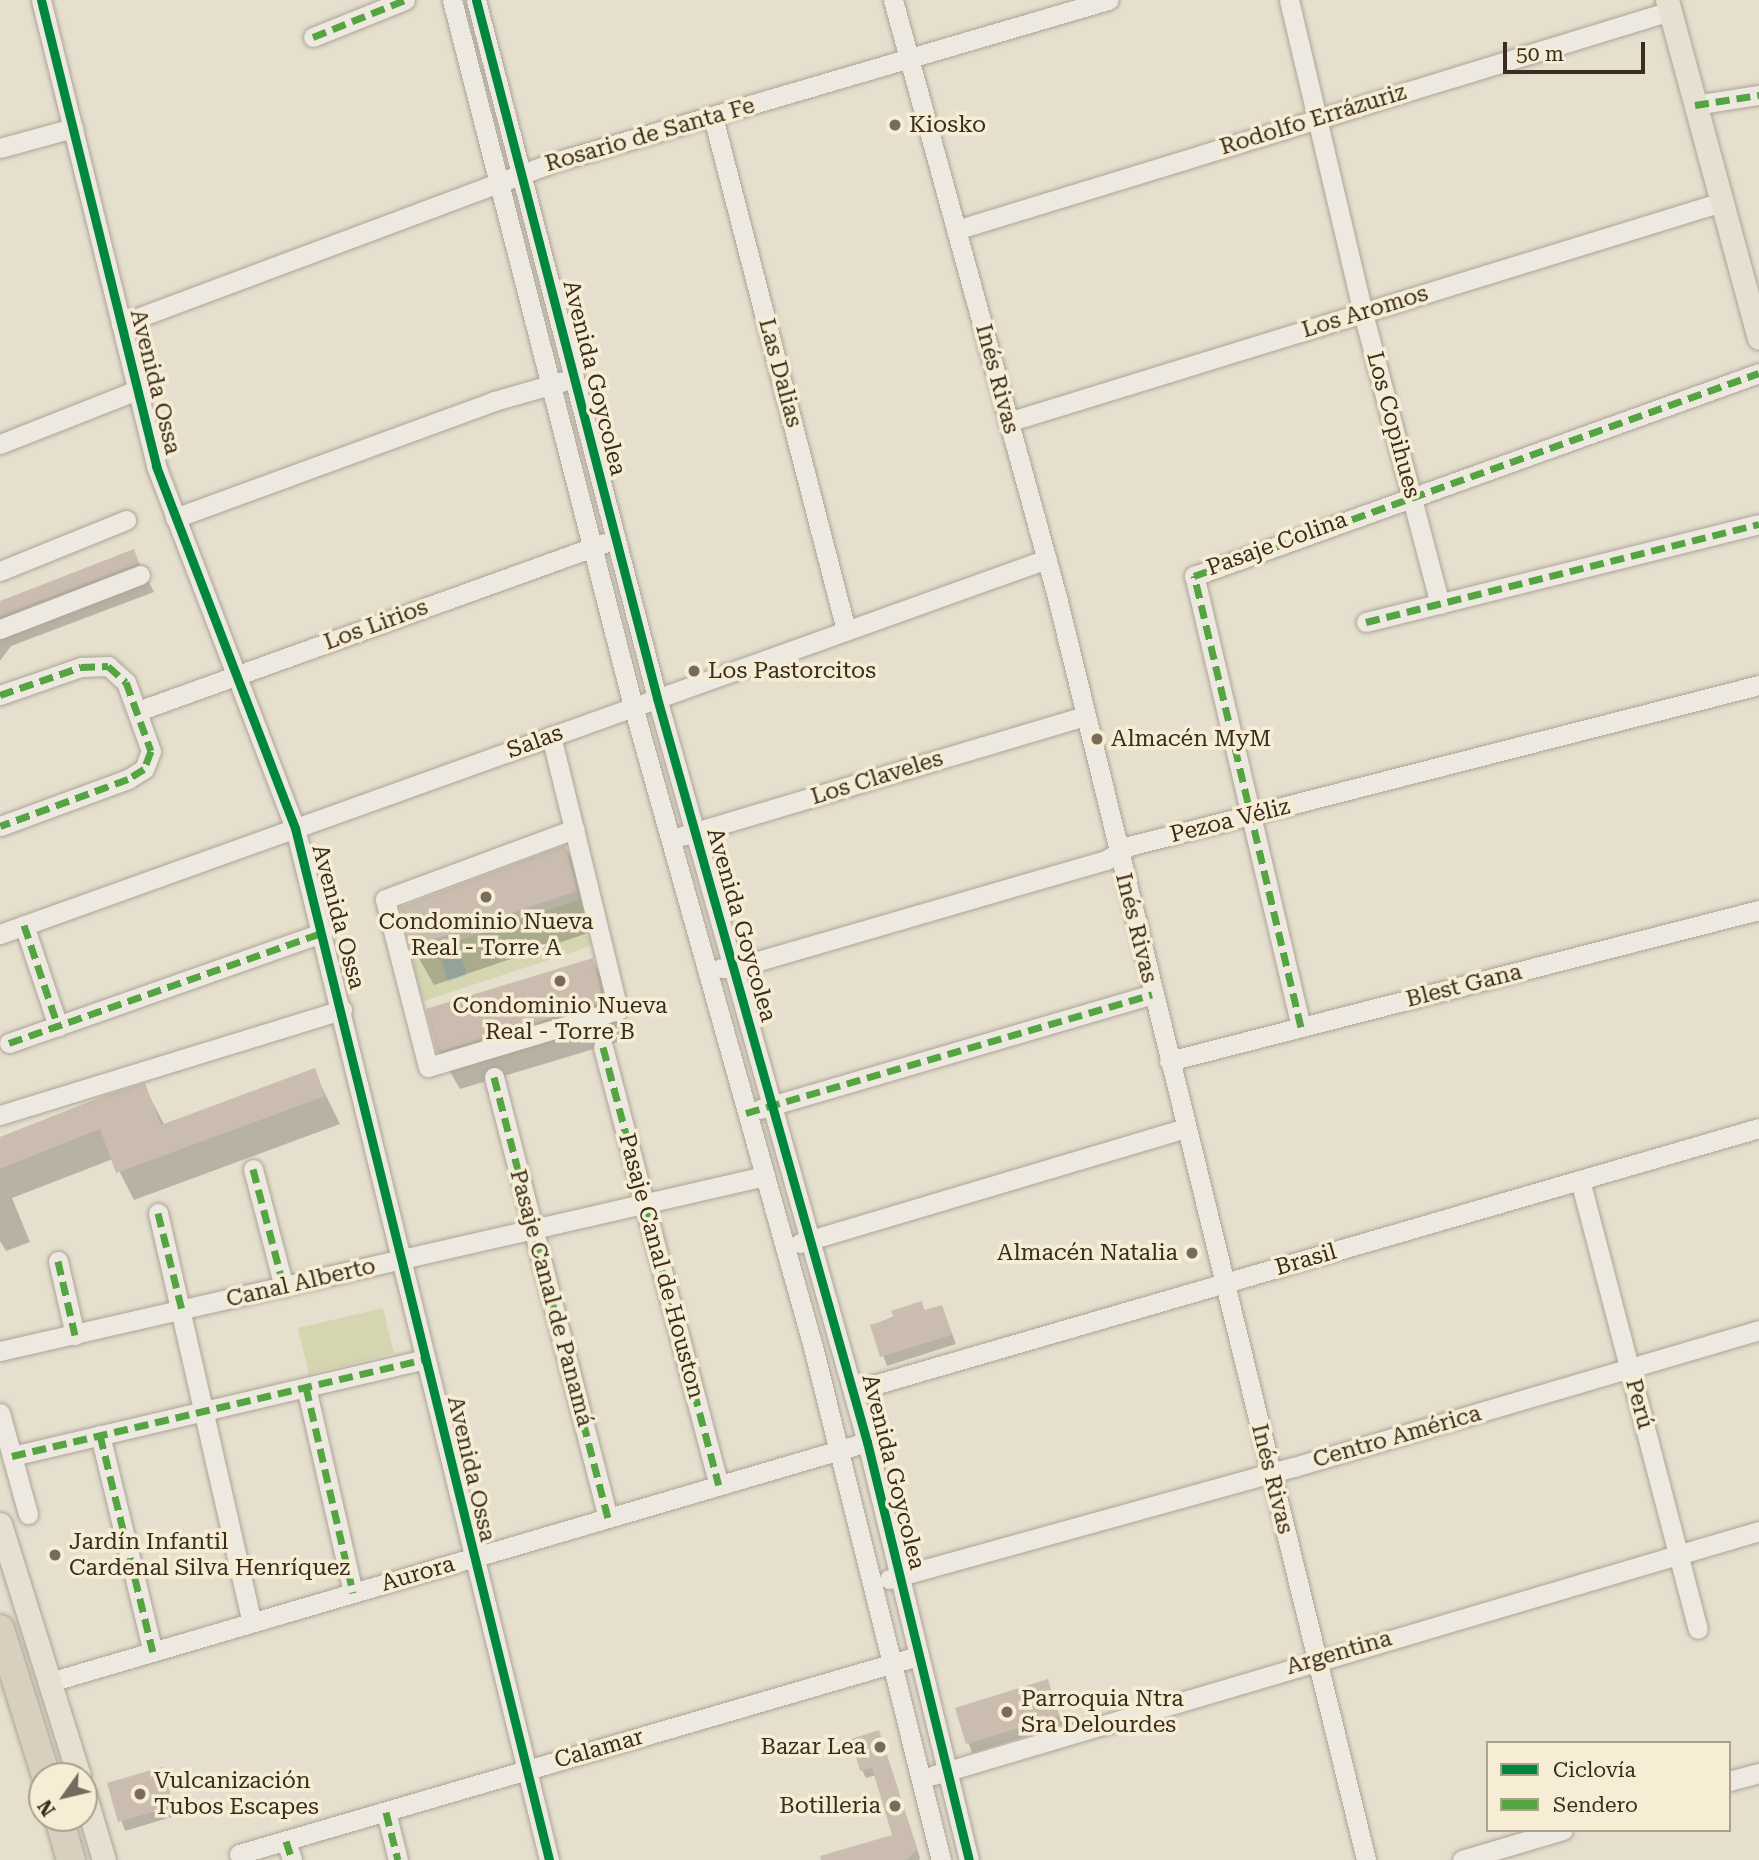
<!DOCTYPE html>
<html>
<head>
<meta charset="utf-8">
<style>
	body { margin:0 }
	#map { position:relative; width:1759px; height:1860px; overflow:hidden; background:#e6dfce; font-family:"Roboto Serif",serif }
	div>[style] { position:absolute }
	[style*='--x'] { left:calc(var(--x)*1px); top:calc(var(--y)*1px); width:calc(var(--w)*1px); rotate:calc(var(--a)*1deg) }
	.green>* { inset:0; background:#d5d6b0 }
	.water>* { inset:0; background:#b9cbc1 }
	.shadow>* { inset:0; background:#0003 }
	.building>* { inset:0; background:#cabdaf }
	.roads { filter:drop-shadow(0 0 2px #aba497) drop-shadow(0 0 2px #aba497) }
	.minor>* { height:19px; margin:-9.5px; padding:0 9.5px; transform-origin:9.5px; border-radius:9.5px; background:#eee9e0 }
	.major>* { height:23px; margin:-11.5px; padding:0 11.5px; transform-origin:11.5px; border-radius:11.5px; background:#e6e0d1 }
	.highway>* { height:28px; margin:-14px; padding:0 14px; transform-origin:14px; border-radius:14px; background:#d9cfbe }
	.quiet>* { height:7px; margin-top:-3.5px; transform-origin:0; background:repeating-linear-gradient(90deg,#54a441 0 14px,transparent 0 21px) }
	.cycleway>* { height:9px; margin:-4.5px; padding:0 4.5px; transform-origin:4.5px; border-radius:4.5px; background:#00873e }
	.dots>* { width:19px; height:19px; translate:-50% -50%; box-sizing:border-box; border:4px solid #f7edd4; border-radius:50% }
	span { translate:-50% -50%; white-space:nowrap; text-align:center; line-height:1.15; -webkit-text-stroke:7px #f7edd4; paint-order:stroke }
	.street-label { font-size:23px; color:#3a2c1e }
	.poi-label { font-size:23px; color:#3a2c1e }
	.left { translate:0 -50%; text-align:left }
	.right { translate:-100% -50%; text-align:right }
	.legend { position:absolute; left:1486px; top:1741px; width:245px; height:91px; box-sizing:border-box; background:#f7edd4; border:2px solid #aba08b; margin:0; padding:9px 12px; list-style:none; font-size:21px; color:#3a2c1e }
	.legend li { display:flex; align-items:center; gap:14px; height:35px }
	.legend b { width:35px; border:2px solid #aba08b }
	.north { position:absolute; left:28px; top:1762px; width:70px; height:70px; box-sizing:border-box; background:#f7edd4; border:2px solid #aba08b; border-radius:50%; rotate:236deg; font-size:19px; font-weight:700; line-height:28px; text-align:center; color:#3a2c1e }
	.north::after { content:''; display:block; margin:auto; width:24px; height:32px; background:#766b5c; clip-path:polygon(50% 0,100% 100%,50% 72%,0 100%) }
	.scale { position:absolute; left:1503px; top:42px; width:142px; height:32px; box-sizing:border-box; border:4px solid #3a2c1e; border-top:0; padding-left:9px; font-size:21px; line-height:24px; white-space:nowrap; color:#3a2c1e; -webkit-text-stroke:5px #f7edd4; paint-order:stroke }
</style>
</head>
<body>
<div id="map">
	<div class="green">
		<div style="clip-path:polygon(580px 899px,591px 946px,424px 1001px,411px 957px)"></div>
		<div style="clip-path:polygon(383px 1308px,394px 1353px,309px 1374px,298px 1328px)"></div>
	</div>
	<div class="water">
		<div style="clip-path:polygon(460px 952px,467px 975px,448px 982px,441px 958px)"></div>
	</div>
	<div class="shadow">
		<div style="clip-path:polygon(133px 551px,154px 592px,11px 646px,0 661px,0 603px)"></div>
		<div style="clip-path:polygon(565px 847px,587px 886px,597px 930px,434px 985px,412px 946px)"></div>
		<div style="clip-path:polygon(592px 960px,614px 998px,624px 1040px,460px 1089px,438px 1051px)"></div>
		<div style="clip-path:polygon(314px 1071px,340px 1124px,134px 1200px,113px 1159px,12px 1198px,30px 1242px,6px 1251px,0 1241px,0 1140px,144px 1086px,165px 1126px)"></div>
		<div style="clip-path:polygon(921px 1304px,926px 1312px,942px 1307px,956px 1344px,887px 1366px,872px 1326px)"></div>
		<div style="clip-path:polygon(1047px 1682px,1063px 1725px,972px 1753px,957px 1710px)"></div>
		<div style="clip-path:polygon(882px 1740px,920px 1858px,919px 1860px,850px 1860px,894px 1836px,876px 1775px,866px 1778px,862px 1770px)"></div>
		<div style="clip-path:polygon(161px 1769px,178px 1815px,125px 1831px,109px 1784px)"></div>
	</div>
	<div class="building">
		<div style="clip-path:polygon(134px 549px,139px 563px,0 616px,0 601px)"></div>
		<div style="clip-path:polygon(565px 845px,577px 891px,410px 947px,400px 907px)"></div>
		<div style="clip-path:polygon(593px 958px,603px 1002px,437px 1052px,426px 1009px)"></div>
		<div style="clip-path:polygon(315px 1068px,325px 1096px,116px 1173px,100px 1129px,0 1169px,0 1137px,106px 1095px,145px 1083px,161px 1125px)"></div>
		<div style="clip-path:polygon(922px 1301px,924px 1310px,942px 1305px,952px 1335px,880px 1357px,870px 1325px,894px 1317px,891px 1311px)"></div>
		<div style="clip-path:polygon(1048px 1679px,1059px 1716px,966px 1744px,955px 1708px)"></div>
		<div style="clip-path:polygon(879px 1730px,917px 1850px,907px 1860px,821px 1860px,820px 1856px,892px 1835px,872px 1768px,860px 1771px,851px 1739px)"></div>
		<div style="clip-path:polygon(162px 1767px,174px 1806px,118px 1822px,107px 1783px)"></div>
	</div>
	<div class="roads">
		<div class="minor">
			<div style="--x:41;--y:0;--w:480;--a:76.1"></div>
			<div style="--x:156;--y:466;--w:388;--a:69"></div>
			<div style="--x:295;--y:828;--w:1063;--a:76.17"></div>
			<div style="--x:452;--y:0;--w:729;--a:75.62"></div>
			<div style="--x:633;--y:706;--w:666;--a:74.31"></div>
			<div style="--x:813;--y:1347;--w:529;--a:75.99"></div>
			<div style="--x:476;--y:0;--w:721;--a:75.46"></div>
			<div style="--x:657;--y:698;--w:773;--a:74.24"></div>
			<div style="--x:867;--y:1442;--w:430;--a:76.3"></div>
			<div style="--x:893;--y:0;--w:619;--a:74.64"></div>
			<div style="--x:1057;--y:597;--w:1300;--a:76.25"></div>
			<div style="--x:1289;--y:0;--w:322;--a:76.7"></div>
			<div style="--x:1363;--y:313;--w:301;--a:75.2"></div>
			<div style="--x:313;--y:37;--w:99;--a:-21.9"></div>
			<div style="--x:1695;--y:105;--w:65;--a:-8.9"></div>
			<div style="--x:713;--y:117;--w:530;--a:75.47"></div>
			<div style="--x:0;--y:148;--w:76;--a:-15.3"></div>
			<div style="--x:956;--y:230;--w:747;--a:-17.05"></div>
			<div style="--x:121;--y:324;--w:456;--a:-20.5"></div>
			<div style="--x:548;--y:164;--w:584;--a:-16.32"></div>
			<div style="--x:1008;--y:422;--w:747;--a:-17.13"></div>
			<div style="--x:0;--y:444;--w:147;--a:-21.5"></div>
			<div style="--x:175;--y:518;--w:340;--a:-20.1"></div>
			<div style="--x:494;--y:401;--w:73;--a:-15.9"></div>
			<div style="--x:0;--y:571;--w:136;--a:-22"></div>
			<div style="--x:1366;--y:622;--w:405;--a:-14"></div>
			<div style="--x:0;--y:629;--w:150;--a:-21.1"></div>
			<div style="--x:0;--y:695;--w:86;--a:-19.1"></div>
			<div style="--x:81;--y:667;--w:27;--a:-2"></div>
			<div style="--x:108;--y:666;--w:24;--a:42"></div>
			<div style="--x:126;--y:682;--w:73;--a:70.1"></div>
			<div style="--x:151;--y:751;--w:19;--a:111"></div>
			<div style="--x:144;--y:769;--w:19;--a:148"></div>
			<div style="--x:128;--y:779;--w:136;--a:159.8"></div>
			<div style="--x:138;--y:711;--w:496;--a:-19.8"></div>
			<div style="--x:551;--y:736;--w:96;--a:76.1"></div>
			<div style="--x:574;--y:829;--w:186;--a:76.3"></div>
			<div style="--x:618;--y:1010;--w:198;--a:163.3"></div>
			<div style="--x:428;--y:1067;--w:173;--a:-104.4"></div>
			<div style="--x:385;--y:899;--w:202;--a:-20.3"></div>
			<div style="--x:682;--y:836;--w:420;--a:-16.6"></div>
			<div style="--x:24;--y:925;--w:107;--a:71.4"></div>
			<div style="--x:0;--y:934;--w:1112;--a:-19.71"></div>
			<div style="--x:721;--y:968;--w:13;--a:0"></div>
			<div style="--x:734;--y:968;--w:387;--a:-16.2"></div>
			<div style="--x:1106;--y:860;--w:27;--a:-31"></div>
			<div style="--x:1129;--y:846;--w:650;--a:-14.34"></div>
			<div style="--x:1301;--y:1027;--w:464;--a:-103.3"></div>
			<div style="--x:1194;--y:576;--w:600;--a:-19.76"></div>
			<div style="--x:9;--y:1043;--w:332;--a:-19.4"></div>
			<div style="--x:603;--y:1047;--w:453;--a:75.2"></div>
			<div style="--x:1169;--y:1061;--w:609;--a:-14.36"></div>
			<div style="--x:494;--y:1077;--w:455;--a:75.5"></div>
			<div style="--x:760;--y:1109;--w:409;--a:-16.3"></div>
			<div style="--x:0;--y:1115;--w:358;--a:-17.1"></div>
			<div style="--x:253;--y:1169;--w:122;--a:75.3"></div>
			<div style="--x:1580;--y:1180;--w:464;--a:75.3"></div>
			<div style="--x:158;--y:1213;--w:420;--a:77.1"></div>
			<div style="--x:800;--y:1243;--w:402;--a:-16.6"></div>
			<div style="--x:58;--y:1261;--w:76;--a:77.1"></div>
			<div style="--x:0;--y:1351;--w:785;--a:-12.89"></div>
			<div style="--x:306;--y:1387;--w:211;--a:77.1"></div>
			<div style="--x:853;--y:1391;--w:943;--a:-16.19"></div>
			<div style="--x:0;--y:1413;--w:105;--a:74.5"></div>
			<div style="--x:100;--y:1435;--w:223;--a:76.3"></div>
			<div style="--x:12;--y:1456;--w:424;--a:-13.2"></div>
			<div style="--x:889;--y:1579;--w:420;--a:-15.5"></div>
			<div style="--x:1294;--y:1467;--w:485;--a:-16.4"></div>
			<div style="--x:50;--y:1682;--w:852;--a:-16.37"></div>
			<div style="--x:934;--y:1775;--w:860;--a:-16.48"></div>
			<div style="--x:1729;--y:1781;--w:31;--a:-15"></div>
			<div style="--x:386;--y:1812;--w:49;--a:76"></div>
			<div style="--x:286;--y:1841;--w:20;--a:72"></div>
			<div style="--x:239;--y:1854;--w:707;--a:-16.26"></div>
			<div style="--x:1462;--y:1860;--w:105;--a:-16.5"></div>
		</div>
		<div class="major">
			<div style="--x:1667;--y:0;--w:350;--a:74.8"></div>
			<div style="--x:0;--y:1524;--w:264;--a:72.6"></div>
			<div style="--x:84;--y:1793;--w:70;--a:73.4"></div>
		</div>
		<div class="highway">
			<div style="--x:0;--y:1629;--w:154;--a:72.6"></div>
			<div style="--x:59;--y:1818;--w:44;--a:74.1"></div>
		</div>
	</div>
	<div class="quiet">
		<div style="--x:313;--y:37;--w:99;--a:-21.9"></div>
		<div style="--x:1695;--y:105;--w:65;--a:-8.9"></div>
		<div style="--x:1366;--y:622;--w:405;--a:-14"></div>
		<div style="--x:0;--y:695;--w:86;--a:-19.1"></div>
		<div style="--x:81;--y:667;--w:27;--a:-2"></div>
		<div style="--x:108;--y:666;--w:24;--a:42"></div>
		<div style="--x:126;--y:682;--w:73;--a:70.1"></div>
		<div style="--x:151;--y:751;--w:19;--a:111"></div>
		<div style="--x:144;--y:769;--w:19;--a:148"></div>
		<div style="--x:128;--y:779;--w:136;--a:159.8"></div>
		<div style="--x:24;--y:925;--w:107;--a:71.4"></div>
		<div style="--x:1301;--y:1027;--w:464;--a:-103.3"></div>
		<div style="--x:1194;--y:576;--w:600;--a:-19.76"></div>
		<div style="--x:9;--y:1043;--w:332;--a:-19.4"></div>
		<div style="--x:603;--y:1047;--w:453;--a:75.2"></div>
		<div style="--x:494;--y:1077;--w:455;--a:75.5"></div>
		<div style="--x:746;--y:1113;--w:423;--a:-16.3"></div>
		<div style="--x:253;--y:1169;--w:122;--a:75.3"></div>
		<div style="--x:158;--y:1213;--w:100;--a:76.1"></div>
		<div style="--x:58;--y:1261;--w:76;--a:77.1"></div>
		<div style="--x:306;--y:1387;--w:211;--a:77.1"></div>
		<div style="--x:100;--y:1435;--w:223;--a:76.3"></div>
		<div style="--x:12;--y:1456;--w:424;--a:-13.2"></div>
		<div style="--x:386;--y:1812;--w:49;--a:76"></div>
		<div style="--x:286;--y:1841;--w:20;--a:72"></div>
	</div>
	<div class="cycleway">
		<div style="--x:41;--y:0;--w:480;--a:76.1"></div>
		<div style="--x:156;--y:466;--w:388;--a:69"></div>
		<div style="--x:295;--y:828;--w:1063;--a:76.17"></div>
		<div style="--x:476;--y:0;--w:721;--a:75.46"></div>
		<div style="--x:657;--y:698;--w:773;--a:74.24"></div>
		<div style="--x:867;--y:1442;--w:430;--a:76.3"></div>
	</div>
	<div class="dots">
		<div style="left:895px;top:125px;background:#766b5c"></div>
		<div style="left:694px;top:671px;background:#766b5c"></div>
		<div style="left:1097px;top:739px;background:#766b5c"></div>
		<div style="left:486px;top:897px;background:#766b5c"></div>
		<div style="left:560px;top:981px;background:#766b5c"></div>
		<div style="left:1192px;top:1253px;background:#766b5c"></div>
		<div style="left:55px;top:1555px;background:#766b5c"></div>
		<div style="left:1007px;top:1712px;background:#766b5c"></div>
		<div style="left:880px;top:1747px;background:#766b5c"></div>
		<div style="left:140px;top:1794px;background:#766b5c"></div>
		<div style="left:895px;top:1806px;background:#766b5c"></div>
	</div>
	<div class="street-label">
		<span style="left:1313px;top:120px;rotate:-17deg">Rodolfo Errázuriz</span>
		<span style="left:650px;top:135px;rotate:-16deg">Rosario de Santa Fe</span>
		<span style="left:1365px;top:312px;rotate:-17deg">Los Aromos</span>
		<span style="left:780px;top:373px;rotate:75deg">Las Dalias</span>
		<span style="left:594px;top:378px;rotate:76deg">Avenida Goycolea</span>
		<span style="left:997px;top:379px;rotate:75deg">Inés Rivas</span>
		<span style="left:155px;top:382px;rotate:76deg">Avenida Ossa</span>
		<span style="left:1393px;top:425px;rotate:75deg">Los Copihues</span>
		<span style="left:1277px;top:544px;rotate:-20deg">Pasaje Colina</span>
		<span style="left:376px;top:625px;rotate:-20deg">Los Lirios</span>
		<span style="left:535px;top:742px;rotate:-20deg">Salas</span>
		<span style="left:877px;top:778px;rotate:-17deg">Los Claveles</span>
		<span style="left:1230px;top:821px;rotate:-14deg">Pezoa Véliz</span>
		<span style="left:338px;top:917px;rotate:75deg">Avenida Ossa</span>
		<span style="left:741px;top:925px;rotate:74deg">Avenida Goycolea</span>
		<span style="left:1136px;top:928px;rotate:76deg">Inés Rivas</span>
		<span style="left:1464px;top:986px;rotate:-14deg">Blest Gana</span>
		<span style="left:1306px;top:1260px;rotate:-16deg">Brasil</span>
		<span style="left:661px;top:1266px;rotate:75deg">Pasaje Canal de Houston</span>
		<span style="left:301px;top:1283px;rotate:-13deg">Canal Alberto</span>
		<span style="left:551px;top:1298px;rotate:75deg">Pasaje Canal de Panamá</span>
		<span style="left:1639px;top:1404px;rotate:75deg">Perú</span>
		<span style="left:1397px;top:1437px;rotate:-16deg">Centro América</span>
		<span style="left:471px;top:1469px;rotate:77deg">Avenida Ossa</span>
		<span style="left:893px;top:1472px;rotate:76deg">Avenida Goycolea</span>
		<span style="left:1272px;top:1479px;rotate:76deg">Inés Rivas</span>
		<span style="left:418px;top:1574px;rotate:-16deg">Aurora</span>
		<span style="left:1339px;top:1653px;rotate:-16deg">Argentina</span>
		<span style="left:599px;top:1749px;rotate:-16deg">Calamar</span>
	</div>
	<div class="poi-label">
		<span class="left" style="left:909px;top:125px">Kiosko</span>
		<span class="left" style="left:708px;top:671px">Los Pastorcitos</span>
		<span class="left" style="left:1111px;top:739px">Almacén MyM</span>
		<span style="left:486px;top:935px">Condominio Nueva<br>Real - Torre A</span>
		<span style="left:560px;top:1019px">Condominio Nueva<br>Real - Torre B</span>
		<span class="right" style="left:1178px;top:1253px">Almacén Natalia</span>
		<span class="left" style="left:69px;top:1555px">Jardín Infantil<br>Cardenal Silva Henríquez</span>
		<span class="left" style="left:1021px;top:1712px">Parroquia Ntra<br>Sra Delourdes</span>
		<span class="right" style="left:866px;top:1747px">Bazar Lea</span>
		<span class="left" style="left:154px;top:1794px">Vulcanización<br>Tubos Escapes</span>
		<span class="right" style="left:881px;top:1806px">Botilleria</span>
	</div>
	<ul class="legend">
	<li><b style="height:9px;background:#00873e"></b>Ciclovía</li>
	<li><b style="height:9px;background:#54a441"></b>Sendero</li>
	</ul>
	<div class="north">N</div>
	<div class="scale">50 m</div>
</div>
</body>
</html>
